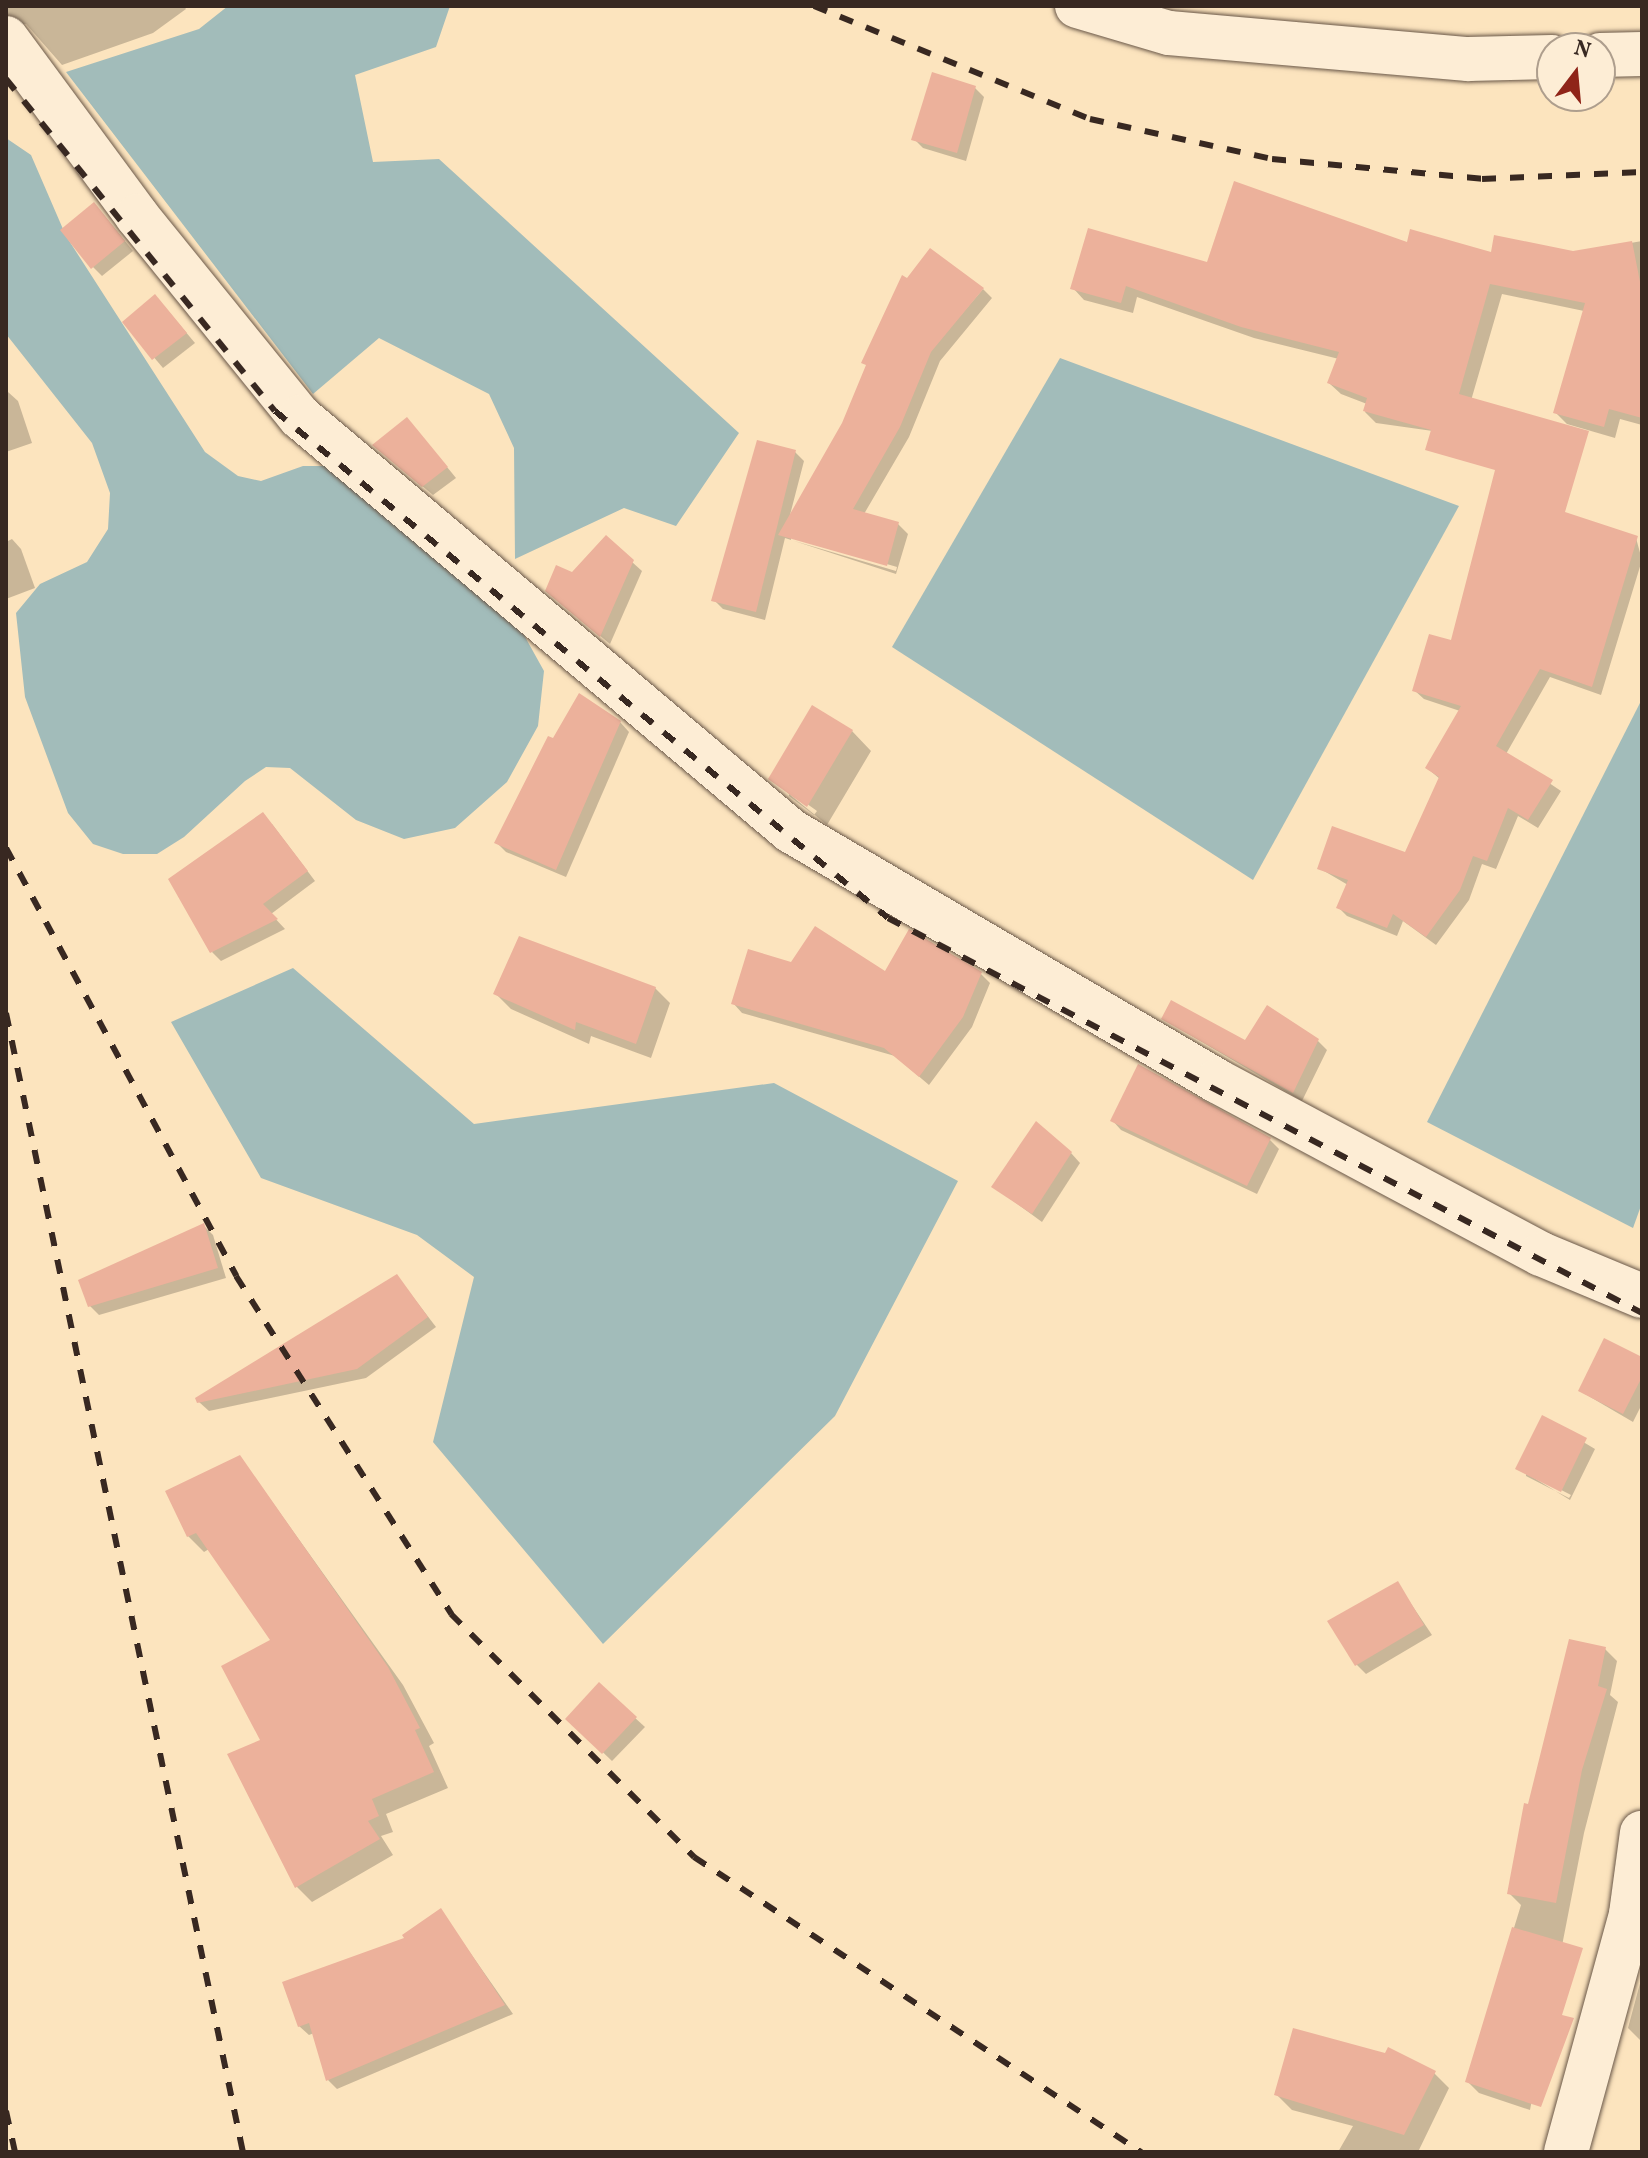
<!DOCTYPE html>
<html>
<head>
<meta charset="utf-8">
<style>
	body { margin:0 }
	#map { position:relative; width:1648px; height:2158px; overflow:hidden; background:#fce4be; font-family:Vollkorn,serif }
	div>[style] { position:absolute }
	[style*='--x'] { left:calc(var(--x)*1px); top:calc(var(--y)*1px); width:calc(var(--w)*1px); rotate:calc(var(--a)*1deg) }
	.water>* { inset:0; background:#a2bcba }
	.shadow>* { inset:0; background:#0003 }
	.building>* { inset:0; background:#ecb19b }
	.roads { filter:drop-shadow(0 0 2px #695748) drop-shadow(0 0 2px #695748) }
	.minor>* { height:44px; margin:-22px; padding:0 22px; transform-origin:22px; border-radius:22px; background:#fdedd5 }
	.tertiary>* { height:44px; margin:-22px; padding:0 22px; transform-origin:22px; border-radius:22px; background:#fdedd5 }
	.rail>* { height:6px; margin-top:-3px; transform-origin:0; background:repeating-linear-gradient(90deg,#382821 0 14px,transparent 0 28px) }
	span { translate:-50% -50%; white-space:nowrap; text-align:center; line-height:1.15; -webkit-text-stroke:6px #fdedd5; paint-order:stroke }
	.frame { position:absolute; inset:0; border:8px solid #382821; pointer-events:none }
	.north { position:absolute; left:1536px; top:32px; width:80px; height:80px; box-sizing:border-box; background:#fdedd5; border:2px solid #ae9e8d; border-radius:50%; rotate:16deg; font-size:22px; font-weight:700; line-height:32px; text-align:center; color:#382821 }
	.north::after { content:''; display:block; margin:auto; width:28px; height:36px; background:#8f2418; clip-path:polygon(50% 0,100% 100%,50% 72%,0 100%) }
</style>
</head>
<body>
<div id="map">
	<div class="water">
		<div style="clip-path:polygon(228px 6px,450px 6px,436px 47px,355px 75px,373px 162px,439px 159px,739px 433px,676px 526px,624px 508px,515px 559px,514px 448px,489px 394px,379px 338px,313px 394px,66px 72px,199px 29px)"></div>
		<div style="clip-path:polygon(6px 138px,31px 155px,66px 236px,205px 452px,238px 476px,261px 481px,303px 466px,328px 466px,524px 635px,544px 671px,538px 726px,507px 782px,455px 828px,404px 839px,356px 820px,290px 768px,266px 767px,245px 781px,184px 837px,157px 854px,123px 854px,93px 844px,68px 813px,25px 697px,16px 613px,40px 584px,87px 562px,108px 529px,110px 493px,92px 443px,6px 334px)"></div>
		<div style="clip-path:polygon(1060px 358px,1459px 506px,1253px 880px,892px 647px)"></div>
		<div style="clip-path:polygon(1642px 699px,1642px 1203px,1633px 1228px,1427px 1122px)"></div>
		<div style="clip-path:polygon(293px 968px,474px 1124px,774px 1083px,958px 1181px,835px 1416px,603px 1644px,433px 1442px,474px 1277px,417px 1235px,261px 1178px,171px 1022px)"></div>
	</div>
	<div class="shadow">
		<div style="clip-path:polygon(6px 6px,184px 6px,186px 9px,153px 33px,62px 65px,26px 24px,6px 26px)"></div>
		<div style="clip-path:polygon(975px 88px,984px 97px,966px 161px,923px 148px,914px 139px)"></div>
		<div style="clip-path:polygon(103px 214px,133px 251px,102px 276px,93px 267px)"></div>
		<div style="clip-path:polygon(1642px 241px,1642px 425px,1620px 419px,1615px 438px,1567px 424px,1555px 412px,1584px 311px,1502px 294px,1461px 435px,1376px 423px,1365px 412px,1367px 404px,1341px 394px,1329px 383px,1339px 359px,1254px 338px,1137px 297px,1133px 313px,1084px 300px,1073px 288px,1208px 265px,1408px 245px,1492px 255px,1573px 253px)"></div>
		<div style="clip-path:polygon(evenodd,983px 289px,992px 298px,940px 361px,909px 437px,864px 514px,898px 524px,908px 534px,896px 574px,785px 538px,765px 620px,723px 609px,714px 600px,795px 452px,804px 461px,790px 515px,983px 289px,791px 536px,897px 567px,896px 571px,791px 540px,791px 536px)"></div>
		<div style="clip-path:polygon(164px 306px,195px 343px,163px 368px,124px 322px)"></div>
		<div style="clip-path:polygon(8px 392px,18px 401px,32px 443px,6px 452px)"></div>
		<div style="clip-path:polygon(416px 429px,456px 478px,433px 495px,384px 454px)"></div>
		<div style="clip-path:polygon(1636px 538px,1642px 560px,1601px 695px,1550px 677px,1506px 754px,1561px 791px,1538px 828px,1518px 816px,1496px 869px,1482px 864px,1469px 900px,1436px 945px,1403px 921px,1397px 936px,1347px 916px,1338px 907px,1348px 885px,1319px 868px,1406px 855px,1440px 779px,1427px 768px,1460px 711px,1424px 699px,1414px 690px,1452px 643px)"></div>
		<div style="clip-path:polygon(12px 539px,21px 549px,35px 588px,6px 599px,6px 542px)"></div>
		<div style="clip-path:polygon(632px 562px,642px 571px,610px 644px,557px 600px,572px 574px)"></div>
		<div style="clip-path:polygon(620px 722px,629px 732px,566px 877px,506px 852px,496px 842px,554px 741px)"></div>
		<div style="clip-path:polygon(evenodd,852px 731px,871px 751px,827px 825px,771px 779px,852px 731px,789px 791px,817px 811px,814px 815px,789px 796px,789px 791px)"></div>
		<div style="clip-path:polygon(272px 824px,315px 881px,271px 914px,285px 929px,221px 961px,212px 952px)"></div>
		<div style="clip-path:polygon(792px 965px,886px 974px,981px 974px,990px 983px,972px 1027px,929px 1085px,895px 1056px,742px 1013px,733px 1003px)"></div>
		<div style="clip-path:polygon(655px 988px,670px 1003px,651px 1058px,591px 1036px,589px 1044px,511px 1009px,496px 994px)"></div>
		<div style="clip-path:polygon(1163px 1019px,1246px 1043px,1317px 1040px,1327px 1050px,1302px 1101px)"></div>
		<div style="clip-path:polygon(1112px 1120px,1270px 1140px,1279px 1149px,1257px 1194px,1121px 1130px)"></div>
		<div style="clip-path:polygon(1071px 1153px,1080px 1163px,1042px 1222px,994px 1187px)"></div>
		<div style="clip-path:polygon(204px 1226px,213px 1235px,226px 1278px,99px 1315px,90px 1306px)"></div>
		<div style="clip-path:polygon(397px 1276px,436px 1327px,366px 1378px,209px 1411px,199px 1402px)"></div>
		<div style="clip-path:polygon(1642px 1359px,1642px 1404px,1633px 1422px,1580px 1391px)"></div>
		<div style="clip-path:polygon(evenodd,1543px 1418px,1595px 1449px,1570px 1500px,1518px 1468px,1543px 1418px,1526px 1472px,1571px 1495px,1569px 1498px,1526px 1476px,1526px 1472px)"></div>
		<div style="clip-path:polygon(240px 1457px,403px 1685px,434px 1743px,429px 1746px,448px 1788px,386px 1814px,393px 1832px,381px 1836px,393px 1855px,312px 1902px,296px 1886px,262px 1741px,273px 1640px,209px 1549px,204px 1552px,188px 1536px)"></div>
		<div style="clip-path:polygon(1397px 1583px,1432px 1635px,1366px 1674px,1356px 1664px)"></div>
		<div style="clip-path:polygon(1605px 1649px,1617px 1661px,1610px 1695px,1618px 1702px,1584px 1833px,1530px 2110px,1479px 2093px,1467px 2081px,1521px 1905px,1509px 1893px,1529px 1806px)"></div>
		<div style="clip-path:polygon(599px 1685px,645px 1727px,612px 1761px,568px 1719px)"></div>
		<div style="clip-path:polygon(441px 1911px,513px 2014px,337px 2089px,328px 2080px,314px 2033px,309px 2035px,299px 2026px)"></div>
		<div style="clip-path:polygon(1642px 1976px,1642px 2042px,1628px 2028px)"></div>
		<div style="clip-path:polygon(1434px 2073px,1449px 2088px,1418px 2152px,1338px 2152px,1353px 2126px,1292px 2110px,1277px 2095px)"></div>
	</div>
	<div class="building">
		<div style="clip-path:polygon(932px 72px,976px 86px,957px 153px,911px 140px)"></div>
		<div style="clip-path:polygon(1234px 181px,1407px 242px,1410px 229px,1491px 252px,1494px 235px,1573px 251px,1632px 241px,1642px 292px,1642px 418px,1609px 409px,1604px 427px,1553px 413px,1585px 303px,1490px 284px,1459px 394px,1589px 431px,1565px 512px,1638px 536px,1592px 687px,1540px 669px,1496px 746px,1553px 780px,1528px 820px,1508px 808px,1487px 861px,1473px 856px,1460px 890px,1426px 937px,1393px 914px,1387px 928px,1336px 908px,1348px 880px,1317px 869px,1332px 826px,1405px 852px,1439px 777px,1425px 768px,1461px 706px,1412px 691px,1429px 634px,1451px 640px,1495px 470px,1425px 450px,1431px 430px,1363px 411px,1367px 398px,1327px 383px,1339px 352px,1241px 327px,1126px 286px,1121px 303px,1070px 289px,1088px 228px,1207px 262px)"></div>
		<div style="clip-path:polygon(94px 202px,125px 241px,91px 269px,60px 230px)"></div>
		<div style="clip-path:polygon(930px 248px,984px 288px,931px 352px,900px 427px,853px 509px,899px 522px,887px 566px,778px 535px,842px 423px,866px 365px,861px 363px,902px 275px,907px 278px)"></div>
		<div style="clip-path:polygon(155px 294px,187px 333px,152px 360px,122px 322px)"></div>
		<div style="clip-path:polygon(407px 417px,448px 467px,422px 487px,372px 445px)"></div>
		<div style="clip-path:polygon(757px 440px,796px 450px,756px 612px,711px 601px)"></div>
		<div style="clip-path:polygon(606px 535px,634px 560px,600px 637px,545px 591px,556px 565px,572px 572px)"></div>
		<div style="clip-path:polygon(579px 693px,621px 721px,556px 870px,494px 843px,548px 736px,553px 738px)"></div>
		<div style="clip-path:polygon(812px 705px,853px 730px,807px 807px,768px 779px)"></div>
		<div style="clip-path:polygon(263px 812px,308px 871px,263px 904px,278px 919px,210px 953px,168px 879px)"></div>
		<div style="clip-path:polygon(815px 926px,885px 971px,909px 929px,982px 972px,963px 1017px,919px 1077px,884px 1048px,731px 1004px,748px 949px,791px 962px)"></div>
		<div style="clip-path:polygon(519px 936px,656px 987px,636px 1044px,576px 1022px,575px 1030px,493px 994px)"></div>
		<div style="clip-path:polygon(1171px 1000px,1245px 1040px,1267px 1005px,1319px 1039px,1293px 1093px,1161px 1019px)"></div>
		<div style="clip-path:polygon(1138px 1064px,1271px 1138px,1247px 1186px,1110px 1121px)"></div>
		<div style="clip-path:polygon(1036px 1121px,1072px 1152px,1032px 1214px,991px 1187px)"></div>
		<div style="clip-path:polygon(204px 1223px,218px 1268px,88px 1307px,78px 1280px)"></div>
		<div style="clip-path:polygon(397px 1274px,428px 1317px,357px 1369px,197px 1403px,195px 1398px)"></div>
		<div style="clip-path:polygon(1604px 1338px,1642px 1357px,1642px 1377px,1623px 1414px,1578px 1391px)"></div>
		<div style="clip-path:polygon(1542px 1415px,1587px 1438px,1561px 1492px,1515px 1469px)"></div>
		<div style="clip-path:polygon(240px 1455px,388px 1667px,420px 1728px,415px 1730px,434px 1772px,372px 1799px,379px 1816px,368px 1821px,380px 1839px,295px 1888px,227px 1754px,260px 1740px,221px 1666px,270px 1640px,196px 1533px,187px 1537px,165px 1491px)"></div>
		<div style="clip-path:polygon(1398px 1581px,1424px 1625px,1355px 1666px,1327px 1621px)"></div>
		<div style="clip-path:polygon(1569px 1639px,1606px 1647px,1598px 1686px,1607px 1689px,1582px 1770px,1556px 1903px,1507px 1894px,1524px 1803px,1528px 1804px)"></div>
		<div style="clip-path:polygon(599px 1682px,637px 1717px,602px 1754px,565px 1719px)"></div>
		<div style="clip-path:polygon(441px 1908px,505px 2005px,326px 2081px,309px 2023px,298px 2027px,282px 1982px,404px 1938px,402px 1935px)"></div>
		<div style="clip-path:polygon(1512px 1927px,1583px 1948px,1562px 2015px,1574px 2018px,1541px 2107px,1465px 2082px)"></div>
		<div style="clip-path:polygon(1293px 2028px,1385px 2053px,1388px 2047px,1436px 2071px,1404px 2135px,1274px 2095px)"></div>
	</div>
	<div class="roads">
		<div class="minor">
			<div style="--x:6;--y:38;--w:221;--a:53.6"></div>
			<div style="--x:137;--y:216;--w:259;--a:51"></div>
			<div style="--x:300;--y:417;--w:642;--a:40.14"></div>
			<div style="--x:791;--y:831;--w:494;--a:30.4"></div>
			<div style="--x:1217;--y:1081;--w:367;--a:28.1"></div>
			<div style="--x:1541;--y:1254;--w:109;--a:22.6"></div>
			<div style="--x:1566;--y:2152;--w:247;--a:-74.7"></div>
			<div style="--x:1631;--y:1914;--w:82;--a:-82.3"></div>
		</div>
		<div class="tertiary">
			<div style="--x:1077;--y:6;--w:96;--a:16.4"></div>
			<div style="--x:1169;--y:33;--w:300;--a:5"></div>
			<div style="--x:1468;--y:59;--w:84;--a:-1.4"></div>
			<div style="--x:1600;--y:55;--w:42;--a:-1.4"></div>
		</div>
	</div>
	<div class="rail">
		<div style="--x:814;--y:6;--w:298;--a:22.3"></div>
		<div style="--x:1090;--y:119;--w:186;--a:12.4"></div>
		<div style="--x:1272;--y:159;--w:211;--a:5.4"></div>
		<div style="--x:1482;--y:179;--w:160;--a:-2.5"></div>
		<div style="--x:6;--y:79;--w:427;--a:51"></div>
		<div style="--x:275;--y:411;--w:795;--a:39.59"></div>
		<div style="--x:888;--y:918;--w:851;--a:27.65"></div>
		<div style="--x:6;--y:848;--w:486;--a:61.7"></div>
		<div style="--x:236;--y:1276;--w:401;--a:57.5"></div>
		<div style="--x:451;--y:1614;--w:344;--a:45"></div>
		<div style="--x:694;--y:1857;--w:536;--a:33.42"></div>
		<div style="--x:6;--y:1013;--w:1163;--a:78.25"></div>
		<div style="--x:6;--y:2111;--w:42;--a:77.6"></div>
	</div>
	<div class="frame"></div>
	<div class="north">N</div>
</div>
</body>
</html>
